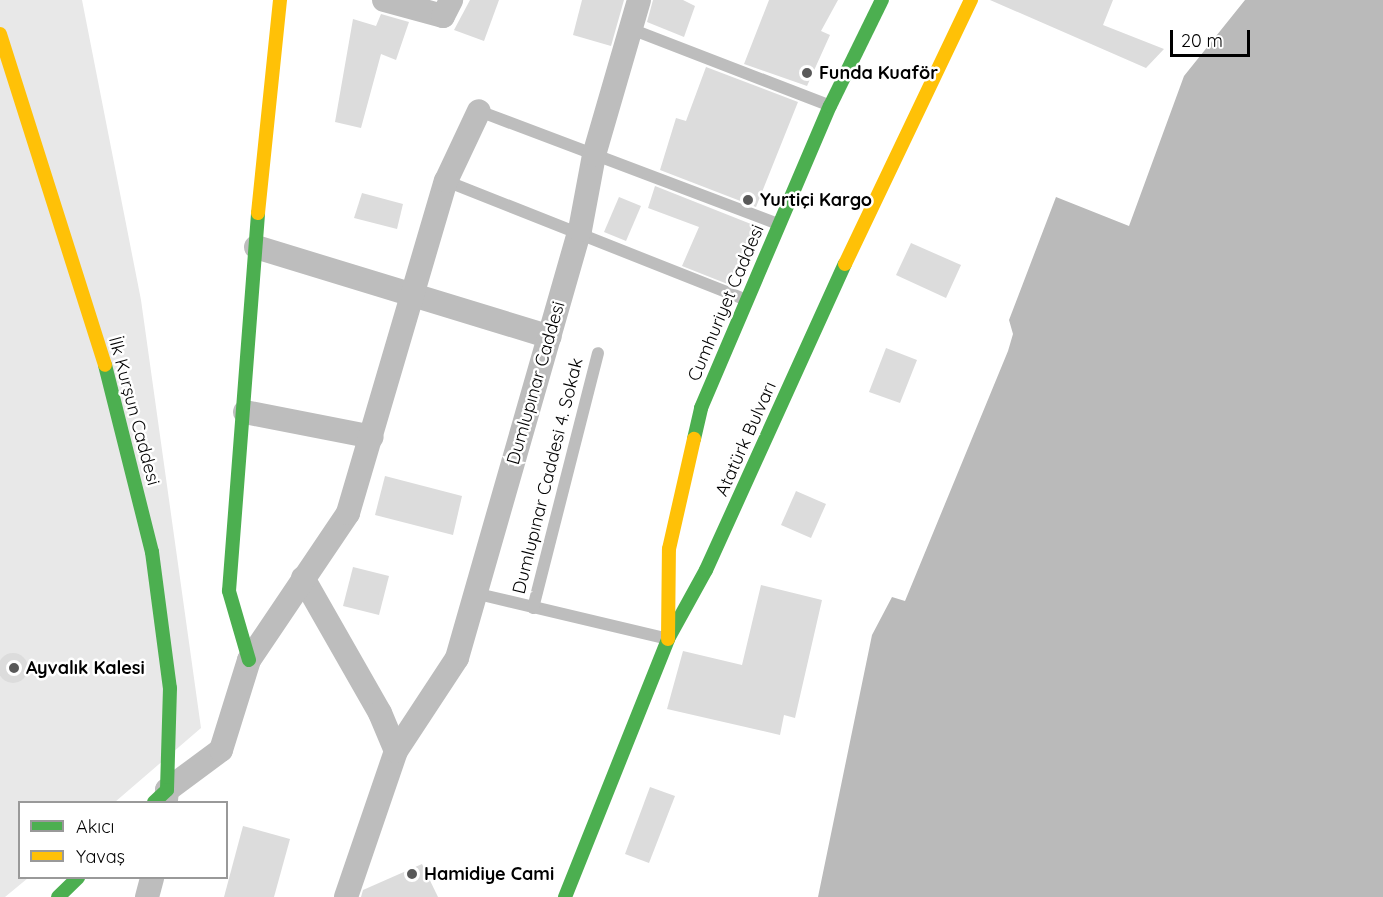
<!DOCTYPE html>
<html>
<head>
<meta charset="utf-8">
<style>
	body { margin:0 }
	#map { position:relative; width:1383px; height:897px; overflow:hidden; background:#fff; font-family:Quicksand,sans-serif }
	div>[style] { position:absolute }
	[style*='--x'] { left:calc(var(--x)*1px); top:calc(var(--y)*1px); width:calc(var(--w)*1px); rotate:calc(var(--a)*1deg) }
	.green>* { inset:0; background:#e8e8e8 }
	.water>* { inset:0; background:#bababa }
	.building>* { inset:0; background:#dcdcdc }
	.round { border-radius:50% }
	.lane>* { height:12px; margin:-6px; padding:0 6px; transform-origin:6px; border-radius:6px; background:#bdbdbd }
	.street>* { height:24px; margin:-12px; padding:0 12px; transform-origin:12px; border-radius:12px; background:#bdbdbd }
	.fast>* { height:14px; margin:-7px; padding:0 7px; transform-origin:7px; border-radius:7px; background:#4caf50 }
	.slow>* { height:14px; margin:-7px; padding:0 7px; transform-origin:7px; border-radius:7px; background:#ffc107 }
	.dots>* { width:16px; height:16px; translate:-50% -50%; box-sizing:border-box; border:3px solid #fff; border-radius:50% }
	span { translate:-50% -50%; white-space:nowrap; text-align:center; line-height:1.15; -webkit-text-stroke:5px #fff; paint-order:stroke }
	.poi-label { font-size:18px; color:#000; font-weight:700 }
	.left { translate:0 -50%; text-align:left }
	.street-label { font-size:18px; color:#000 }
	.legend { position:absolute; left:18px; top:801px; width:210px; height:78px; box-sizing:border-box; background:#fff; border:2px solid #999; margin:0; padding:8px 10px; list-style:none; font-size:18px; color:#000 }
	.legend li { display:flex; align-items:center; gap:12px; height:30px }
	.legend b { width:30px; border:2px solid #999 }
	.scale { position:absolute; left:1170px; top:30px; width:80px; height:27px; box-sizing:border-box; border:3px solid #000; border-top:0; padding-left:8px; font-size:18px; line-height:21px; white-space:nowrap; color:#000; -webkit-text-stroke:4px #fff; paint-order:stroke }
</style>
</head>
<body>
<div id="map">
	<div class="green">
		<div style="clip-path:polygon(0 0,82px 0,141px 300px,201px 728px,115px 802px,20px 802px,20px 878px,28px 878px,5px 897px,0 897px)"></div>
	</div>
	<div class="water">
		<div style="clip-path:polygon(1245px 0,1383px 0,1383px 897px,818px 897px,872px 635px,892px 597px,905px 601px,1008px 351px,1013px 334px,1009px 320px,1056px 197px,1129px 226px,1184px 76px)"></div>
	</div>
	<div class="building">
		<div style="clip-path:polygon(470px 0,499px 0,484px 41px,454px 30px)"></div>
		<div style="clip-path:polygon(582px 0,624px 0,611px 46px,573px 35px)"></div>
		<div style="clip-path:polygon(653px 0,683px 0,695px 6px,684px 37px,647px 22px)"></div>
		<div style="clip-path:polygon(769px 0,838px 0,821px 31px,830px 35px,807px 86px,744px 64px)"></div>
		<div style="clip-path:polygon(990px 0,1113px 0,1103px 25px,1164px 49px,1146px 68px)"></div>
		<div style="clip-path:polygon(381px 14px,409px 22px,396px 60px,381px 54px,361px 128px,335px 122px,353px 19px,376px 26px)"></div>
		<div style="clip-path:polygon(706px 67px,798px 102px,756px 207px,660px 170px,676px 118px,686px 121px)"></div>
		<div style="clip-path:polygon(655px 186px,756px 226px,730px 285px,682px 266px,699px 227px,648px 208px)"></div>
		<div style="clip-path:polygon(362px 193px,403px 204px,397px 229px,354px 218px)"></div>
		<div style="clip-path:polygon(619px 197px,641px 206px,626px 241px,604px 232px)"></div>
		<div style="clip-path:polygon(911px 243px,961px 265px,946px 298px,896px 275px)"></div>
		<div style="clip-path:polygon(886px 348px,917px 360px,900px 403px,869px 392px)"></div>
		<div style="clip-path:polygon(385px 476px,462px 496px,453px 535px,375px 515px)"></div>
		<div style="clip-path:polygon(796px 491px,826px 504px,811px 538px,781px 525px)"></div>
		<div style="clip-path:polygon(353px 567px,389px 576px,379px 615px,343px 606px)"></div>
		<div style="clip-path:polygon(761px 585px,822px 600px,795px 718px,784px 715px,780px 735px,667px 709px,683px 651px,742px 665px)"></div>
		<div class="round" style="left:-2px;top:653px;width:30px;height:30px"></div>
		<div style="clip-path:polygon(650px 787px,675px 796px,649px 863px,625px 854px)"></div>
		<div style="clip-path:polygon(243px 826px,290px 839px,274px 897px,224px 897px)"></div>
		<div style="clip-path:polygon(422px 864px,438px 897px,361px 897px,363px 890px)"></div>
	</div>
	<div class="lane">
		<div style="--x:631;--y:29;--w:211;--a:21.1"></div>
		<div style="--x:479;--y:111;--w:320;--a:20.7"></div>
		<div style="--x:446;--y:181;--w:323;--a:21.6"></div>
		<div style="--x:474;--y:593;--w:196;--a:13.3"></div>
		<div style="--x:533;--y:608;--w:263;--a:-75.7"></div>
	</div>
	<div class="street">
		<div style="--x:384;--y:0;--w:61;--a:15.2"></div>
		<div style="--x:443;--y:16;--w:18;--a:-63"></div>
		<div style="--x:256;--y:247;--w:307;--a:17"></div>
		<div style="--x:245;--y:412;--w:129;--a:11.1"></div>
		<div style="--x:303;--y:578;--w:155;--a:60.3"></div>
		<div style="--x:380;--y:713;--w:41;--a:67.2"></div>
		<div style="--x:166;--y:800;--w:10;--a:-84"></div>
		<div style="--x:167;--y:790;--w:67;--a:-36.5"></div>
		<div style="--x:221;--y:750;--w:94;--a:-72.7"></div>
		<div style="--x:249;--y:660;--w:177;--a:-56"></div>
		<div style="--x:348;--y:513;--w:346;--a:-73.6"></div>
		<div style="--x:446;--y:181;--w:77;--a:-64.8"></div>
		<div style="--x:147;--y:897;--w:20;--a:-75"></div>
		<div style="--x:346;--y:897;--w:154;--a:-71.1"></div>
		<div style="--x:396;--y:751;--w:111;--a:-56.7"></div>
		<div style="--x:457;--y:658;--w:445;--a:-74"></div>
		<div style="--x:580;--y:230;--w:76;--a:-79.4"></div>
		<div style="--x:594;--y:155;--w:161;--a:-73.8"></div>
	</div>
	<div class="fast">
		<div style="--x:105;--y:365;--w:193;--a:75.9"></div>
		<div style="--x:152;--y:552;--w:137;--a:82.5"></div>
		<div style="--x:170;--y:688;--w:102;--a:91.7"></div>
		<div style="--x:167;--y:790;--w:18;--a:137"></div>
		<div style="--x:694;--y:439;--w:32;--a:-77"></div>
		<div style="--x:701;--y:408;--w:328;--a:-66.9"></div>
		<div style="--x:830;--y:106;--w:118;--a:-63.9"></div>
		<div style="--x:249;--y:660;--w:72;--a:-106.2"></div>
		<div style="--x:229;--y:591;--w:379;--a:-85.6"></div>
		<div style="--x:58;--y:897;--w:28;--a:-44"></div>
		<div style="--x:565;--y:897;--w:278;--a:-68.2"></div>
		<div style="--x:668;--y:639;--w:79;--a:-61.2"></div>
		<div style="--x:706;--y:570;--w:336;--a:-65.6"></div>
	</div>
	<div class="slow">
		<div style="--x:0;--y:34;--w:347;--a:72.4"></div>
		<div style="--x:258;--y:213;--w:214;--a:-84.1"></div>
		<div style="--x:845;--y:264;--w:293;--a:-64.5"></div>
		<div style="--x:668;--y:639;--w:90;--a:-89.4"></div>
		<div style="--x:669;--y:549;--w:113;--a:-77.2"></div>
	</div>
	<div class="dots">
		<div style="left:807px;top:73px;background:#595959"></div>
		<div style="left:748px;top:200px;background:#595959"></div>
		<div style="left:14px;top:668px;background:#595959"></div>
		<div style="left:412px;top:874px;background:#595959"></div>
	</div>
	<div class="poi-label">
		<span class="left" style="left:819px;top:73px">Funda Kuaför</span>
		<span class="left" style="left:760px;top:200px">Yurtiçi Kargo</span>
		<span class="left" style="left:26px;top:668px">Ayvalık Kalesi</span>
		<span class="left" style="left:424px;top:874px">Hamidiye Cami</span>
	</div>
	<div class="street-label">
		<span style="left:726px;top:303px;rotate:-67deg">Cumhuriyet Caddesi</span>
		<span style="left:536px;top:383px;rotate:-74deg">Dumlupınar Caddesi</span>
		<span style="left:134px;top:411px;rotate:75deg">İlk Kurşun Caddesi</span>
		<span style="left:746px;top:439px;rotate:-66deg">Atatürk Bulvarı</span>
		<span style="left:548px;top:476px;rotate:-76deg">Dumlupınar Caddesi 4. Sokak</span>
	</div>
	<ul class="legend">
	<li><b style="height:8px;background:#4caf50"></b>Akıcı</li>
	<li><b style="height:8px;background:#ffc107"></b>Yavaş</li>
	</ul>
	<div class="scale">20 m</div>
</div>
</body>
</html>
